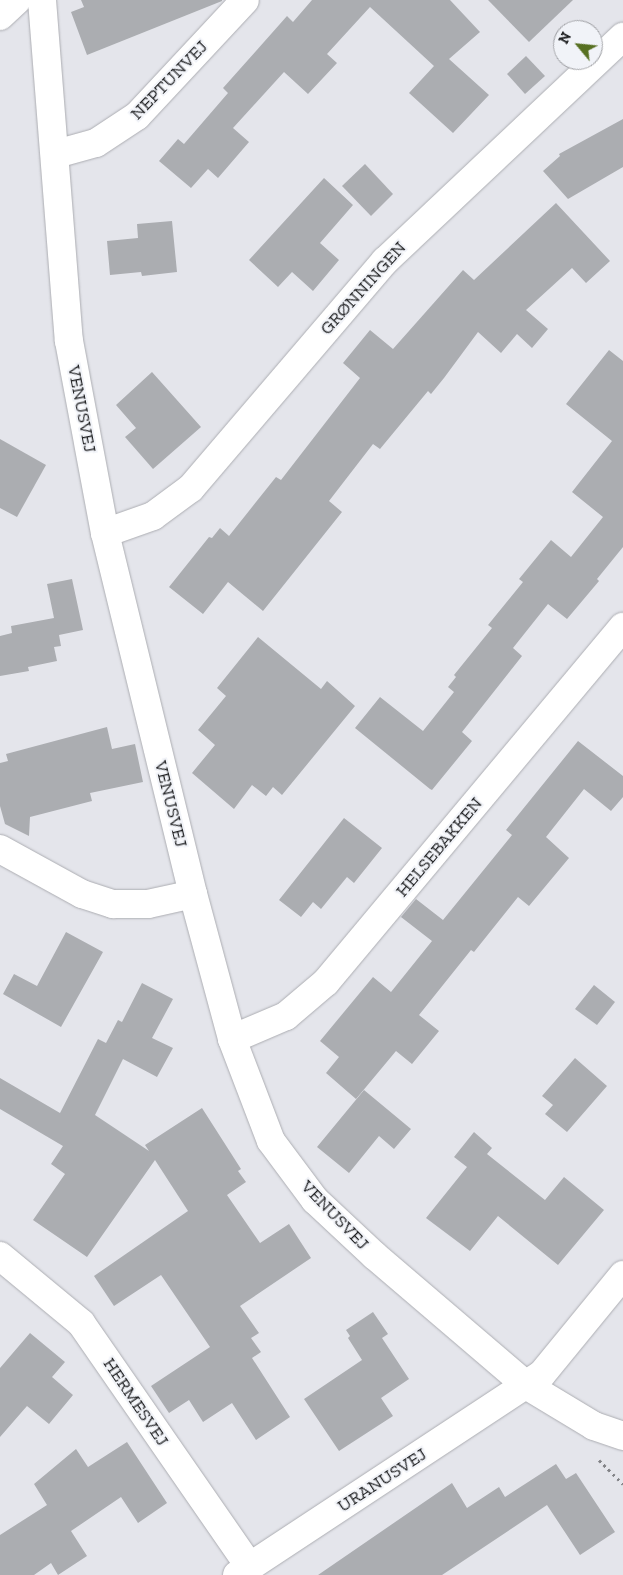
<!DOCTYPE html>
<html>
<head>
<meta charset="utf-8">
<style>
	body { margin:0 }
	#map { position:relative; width:623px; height:1575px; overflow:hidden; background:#e4e5eb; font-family:"Zilla Slab",serif }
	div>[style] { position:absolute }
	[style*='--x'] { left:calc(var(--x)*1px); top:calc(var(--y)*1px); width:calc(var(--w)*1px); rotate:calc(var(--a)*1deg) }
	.building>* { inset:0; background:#abadb1 }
	.path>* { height:3px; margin-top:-1.5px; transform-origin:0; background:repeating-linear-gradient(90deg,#828387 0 2.5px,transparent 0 6.5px) }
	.roads { filter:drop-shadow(0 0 1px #acadb2) drop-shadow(0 0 1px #acadb2) }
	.street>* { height:28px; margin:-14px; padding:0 14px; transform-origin:14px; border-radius:14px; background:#fff }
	span { translate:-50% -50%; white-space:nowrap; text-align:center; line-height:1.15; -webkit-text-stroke:4px #f1f3f8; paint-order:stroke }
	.street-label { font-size:18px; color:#1e1f21 }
	.north { position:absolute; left:553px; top:20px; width:50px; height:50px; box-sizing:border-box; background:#f1f3f8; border:1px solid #9d9ea2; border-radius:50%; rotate:298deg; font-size:14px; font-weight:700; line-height:20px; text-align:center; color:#1e1f21 }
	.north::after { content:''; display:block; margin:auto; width:18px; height:22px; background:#577022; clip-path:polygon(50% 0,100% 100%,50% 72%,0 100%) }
</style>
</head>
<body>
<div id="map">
	<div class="building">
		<div style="clip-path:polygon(81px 0,222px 0,222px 1px,87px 55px,71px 12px,84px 7px)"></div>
		<div style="clip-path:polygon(312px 0,450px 0,480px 32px,449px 59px,489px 95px,453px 133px,409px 93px,434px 66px,370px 7px,327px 54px,337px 63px,308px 94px,284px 72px,233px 128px,249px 142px,218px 178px,208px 169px,191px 188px,159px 161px,178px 139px,184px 144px,228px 93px,223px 88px,287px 16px,293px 22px)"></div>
		<div style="clip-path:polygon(488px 0,573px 0,529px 42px)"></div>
		<div style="clip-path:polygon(526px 56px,545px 76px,525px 94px,507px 74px)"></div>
		<div style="clip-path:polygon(623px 119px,623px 167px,568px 199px,543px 171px,560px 156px,559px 154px)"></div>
		<div style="clip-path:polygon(365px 164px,393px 194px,371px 216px,342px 186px)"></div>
		<div style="clip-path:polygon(324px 178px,353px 205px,320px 243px,339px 260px,313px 291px,292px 272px,278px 287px,249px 260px)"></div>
		<div style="clip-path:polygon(556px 203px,610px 261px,586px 283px,572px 268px,526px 310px,548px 329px,532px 348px,517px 334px,501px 353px,478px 332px,444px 378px,431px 394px,428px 391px,380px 449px,373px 444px,329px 501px,342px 512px,263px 611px,228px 582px,203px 614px,169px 587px,209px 537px,212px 538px,220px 528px,229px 536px,276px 477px,281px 480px,360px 378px,343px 363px,370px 330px,393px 349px,463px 270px,474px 280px)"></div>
		<div style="clip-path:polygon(172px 221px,177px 272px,142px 276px,141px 272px,110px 275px,107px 241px,138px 238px,137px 224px)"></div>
		<div style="clip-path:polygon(609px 350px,623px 361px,623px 547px,597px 579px,599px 581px,567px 619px,548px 604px,513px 648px,522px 656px,462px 732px,472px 741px,432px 790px,430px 789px,355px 728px,380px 697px,423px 731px,454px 692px,448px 687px,456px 677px,454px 675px,492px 628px,488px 625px,523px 582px,519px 579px,551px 540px,571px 557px,603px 517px,572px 492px,612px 441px,566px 404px)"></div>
		<div style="clip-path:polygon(152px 372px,201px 427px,153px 469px,125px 437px,136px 428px,116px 405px)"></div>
		<div style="clip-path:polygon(0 439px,46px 465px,17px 517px,0 508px)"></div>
		<div style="clip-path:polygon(72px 579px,83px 630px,59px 635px,61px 646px,54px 647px,57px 661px,28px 667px,29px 671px,0 676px,0 636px,12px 633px,11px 626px,54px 618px,47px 584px)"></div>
		<div style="clip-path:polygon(258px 637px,321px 689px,327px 681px,355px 706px,282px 795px,273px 787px,266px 796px,252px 785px,234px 809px,192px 773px,215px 745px,198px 730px,226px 696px,217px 688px)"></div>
		<div style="clip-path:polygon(107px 727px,112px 749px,135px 744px,143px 782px,90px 793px,92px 801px,30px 817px,29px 836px,5px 824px,0 806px,0 763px,8px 761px,6px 754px)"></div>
		<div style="clip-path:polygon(578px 741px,623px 776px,623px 797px,611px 811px,584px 789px,546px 837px,569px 858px,529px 906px,518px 897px,474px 952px,471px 950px,419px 1015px,439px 1031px,412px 1064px,396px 1051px,356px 1099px,326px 1073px,339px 1057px,320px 1041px,373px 977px,391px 992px,432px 941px,401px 917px,416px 899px,443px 920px,512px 835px,506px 830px)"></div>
		<div style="clip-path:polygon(344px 818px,382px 848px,354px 883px,347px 877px,321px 909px,313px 902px,301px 917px,279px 900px)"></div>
		<div style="clip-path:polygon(66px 932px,103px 952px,61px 1027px,3px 994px,14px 974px,37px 986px)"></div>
		<div style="clip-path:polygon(142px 983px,173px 999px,152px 1038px,173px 1048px,157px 1077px,123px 1059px,95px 1115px,149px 1151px,145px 1145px,202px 1108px,241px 1169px,238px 1171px,246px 1182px,227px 1195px,260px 1243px,289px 1224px,311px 1258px,240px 1306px,259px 1333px,251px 1338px,261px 1352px,252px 1358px,290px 1417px,256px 1440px,232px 1403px,203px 1422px,189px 1400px,169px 1413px,151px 1386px,210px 1347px,161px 1275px,114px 1306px,94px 1276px,188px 1211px,155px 1160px,87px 1257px,33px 1220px,65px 1174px,51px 1164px,63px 1146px,0 1109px,0 1078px,60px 1113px,98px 1039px,106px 1043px,118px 1020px,122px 1022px)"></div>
		<div style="clip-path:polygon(594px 985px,615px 1002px,597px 1025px,575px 1009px)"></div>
		<div style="clip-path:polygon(575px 1058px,607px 1086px,567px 1132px,545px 1114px,553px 1105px,542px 1096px)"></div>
		<div style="clip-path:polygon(364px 1090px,411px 1129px,394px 1149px,379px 1136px,349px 1173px,317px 1147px)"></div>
		<div style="clip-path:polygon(474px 1132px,492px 1148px,487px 1154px,545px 1200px,564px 1177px,604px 1210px,558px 1265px,498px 1216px,470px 1251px,426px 1218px,467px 1167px,454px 1157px)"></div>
		<div style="clip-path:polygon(373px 1312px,388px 1334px,382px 1338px,409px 1379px,381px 1398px,393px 1416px,339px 1451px,304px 1399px,362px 1360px,348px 1338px,350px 1336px,346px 1330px)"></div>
		<div style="clip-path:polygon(30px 1333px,65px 1362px,52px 1377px,73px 1395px,49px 1424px,27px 1406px,0 1437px,0 1368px)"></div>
		<div style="clip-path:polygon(127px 1442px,167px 1503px,138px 1523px,121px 1497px,71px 1531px,87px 1556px,58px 1575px,51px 1563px,34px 1575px,0 1575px,0 1535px,47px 1505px,34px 1484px,76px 1449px,88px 1467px)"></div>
		<div style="clip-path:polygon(556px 1464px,566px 1479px,576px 1473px,615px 1532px,580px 1555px,547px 1505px,442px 1575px,318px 1575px,452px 1483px,467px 1508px,499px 1487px,505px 1497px)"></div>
	</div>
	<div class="path">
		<div style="--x:599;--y:1460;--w:34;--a:45"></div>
	</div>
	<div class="roads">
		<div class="street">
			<div style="--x:42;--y:0;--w:342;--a:85.5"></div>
			<div style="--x:69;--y:341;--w:195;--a:79.4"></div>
			<div style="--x:105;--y:533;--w:372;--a:76.3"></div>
			<div style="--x:193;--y:894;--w:150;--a:74.9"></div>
			<div style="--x:232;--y:1039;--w:109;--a:69.1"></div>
			<div style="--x:271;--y:1141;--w:74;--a:53.3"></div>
			<div style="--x:315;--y:1200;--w:82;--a:43"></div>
			<div style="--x:375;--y:1256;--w:199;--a:40.5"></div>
			<div style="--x:526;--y:1385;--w:79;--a:31.1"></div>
			<div style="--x:594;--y:1426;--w:31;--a:19"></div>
			<div style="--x:0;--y:16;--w:23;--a:-43"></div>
			<div style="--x:56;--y:154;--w:41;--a:-15.4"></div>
			<div style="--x:96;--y:143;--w:49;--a:-33.4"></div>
			<div style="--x:137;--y:116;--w:158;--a:-47"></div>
			<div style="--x:105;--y:533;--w:51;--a:-19.5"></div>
			<div style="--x:153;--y:516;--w:47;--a:-36.4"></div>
			<div style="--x:191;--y:488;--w:299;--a:-49.5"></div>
			<div style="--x:385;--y:261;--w:327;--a:-43.3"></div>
			<div style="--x:0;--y:849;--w:94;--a:28.8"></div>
			<div style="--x:82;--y:894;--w:33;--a:18"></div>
			<div style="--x:113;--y:904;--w:35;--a:0"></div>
			<div style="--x:148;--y:904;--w:46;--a:-12.5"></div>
			<div style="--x:232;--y:1039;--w:59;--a:-23.1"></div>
			<div style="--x:286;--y:1016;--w:52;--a:-40.4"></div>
			<div style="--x:326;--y:982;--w:463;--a:-50.1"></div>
			<div style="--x:0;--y:1256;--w:105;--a:39.6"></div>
			<div style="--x:81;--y:1323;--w:297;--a:55.3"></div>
			<div style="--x:237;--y:1575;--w:365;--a:-33.4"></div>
			<div style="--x:542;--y:1374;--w:128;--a:-50.7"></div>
		</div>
	</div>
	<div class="street-label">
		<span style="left:169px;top:80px;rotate:-46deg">NEPTUNVEJ</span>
		<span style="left:363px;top:288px;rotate:-48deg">GRØNNINGEN</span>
		<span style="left:82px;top:409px;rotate:79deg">VENUSVEJ</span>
		<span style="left:171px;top:804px;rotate:76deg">VENUSVEJ</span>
		<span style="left:439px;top:847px;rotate:-50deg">HELSEBAKKEN</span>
		<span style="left:335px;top:1215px;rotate:46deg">VENUSVEJ</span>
		<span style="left:136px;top:1402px;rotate:56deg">HERMESVEJ</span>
		<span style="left:382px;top:1480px;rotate:-33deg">URANUSVEJ</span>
	</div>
	<div class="north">N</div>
</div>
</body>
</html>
